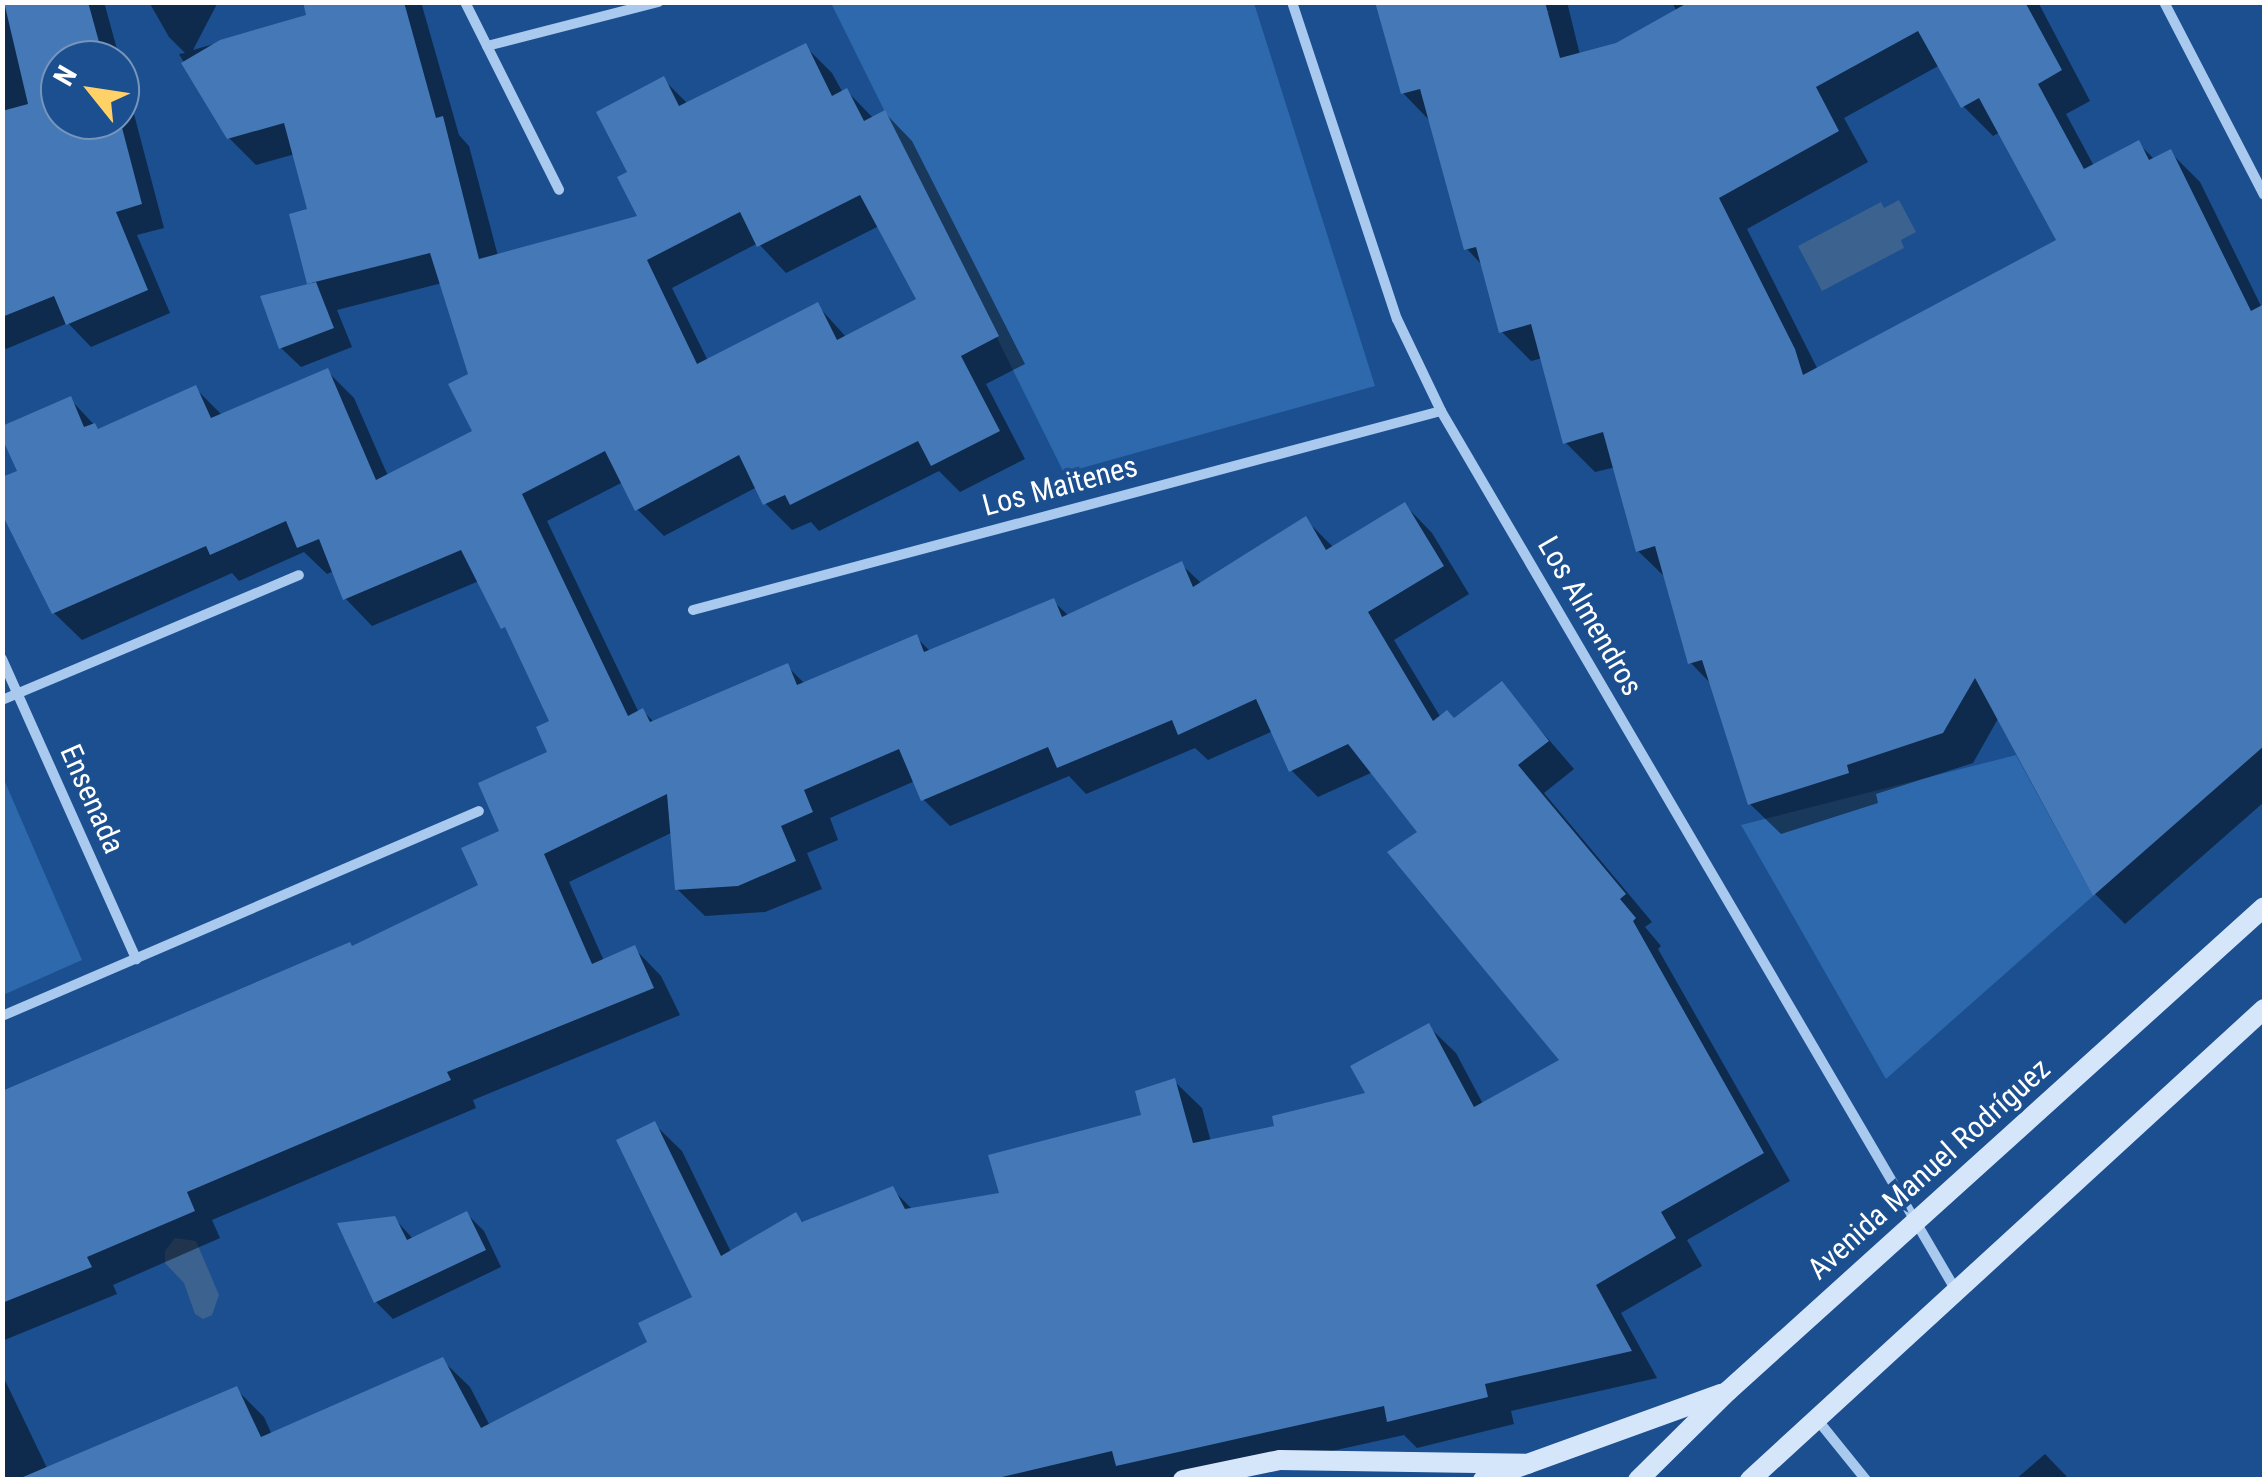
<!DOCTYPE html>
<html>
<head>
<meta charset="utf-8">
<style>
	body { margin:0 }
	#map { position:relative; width:2267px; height:1482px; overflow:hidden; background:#1b4f8f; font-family:"Roboto Condensed",sans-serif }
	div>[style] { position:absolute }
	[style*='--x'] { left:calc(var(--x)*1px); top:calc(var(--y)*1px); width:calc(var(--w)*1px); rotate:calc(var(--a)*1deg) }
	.green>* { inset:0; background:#2e69ad }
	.water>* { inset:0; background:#3c6290 }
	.shadow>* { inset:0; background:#0007 }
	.building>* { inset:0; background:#4478b7 }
	.street>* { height:10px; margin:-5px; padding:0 5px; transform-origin:5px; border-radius:5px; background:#a9c9ee }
	.secondary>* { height:20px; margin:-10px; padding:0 10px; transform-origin:10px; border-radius:10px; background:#d6e6fa }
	span { translate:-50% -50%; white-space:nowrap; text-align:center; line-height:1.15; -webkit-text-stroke:8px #1b4f8f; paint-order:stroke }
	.street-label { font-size:30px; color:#fff }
	.frame { position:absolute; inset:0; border:5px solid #fff; pointer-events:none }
	.north { position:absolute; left:40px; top:40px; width:100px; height:100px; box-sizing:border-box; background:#1b4f8f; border:2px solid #7695bc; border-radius:50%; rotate:300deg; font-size:28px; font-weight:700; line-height:40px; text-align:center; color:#fff }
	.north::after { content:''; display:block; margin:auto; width:35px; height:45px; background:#ffd166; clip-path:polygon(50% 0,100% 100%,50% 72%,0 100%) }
</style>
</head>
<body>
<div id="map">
	<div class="green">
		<div style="clip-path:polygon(831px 3px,1254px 3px,1375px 386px,1064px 473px)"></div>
		<div style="clip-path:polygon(2016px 755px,2093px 896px,1886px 1079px,1741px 825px)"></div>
		<div style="clip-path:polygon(2px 775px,82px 960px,3px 995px,2px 995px)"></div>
	</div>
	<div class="water">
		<div style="clip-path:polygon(1899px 200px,1916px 232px,1901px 240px,1904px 248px,1822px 291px,1798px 246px,1881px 202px,1884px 208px)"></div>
		<div style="clip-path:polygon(175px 1238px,196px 1241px,219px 1295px,212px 1315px,203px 1319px,195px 1314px,184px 1283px,165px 1263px,165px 1251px)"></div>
	</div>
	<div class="shadow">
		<div style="clip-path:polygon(2px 2px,104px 2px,120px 60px,60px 60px,60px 120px,120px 120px,120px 61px,164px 228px,137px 235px,170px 313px,91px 347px,68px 323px,6px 349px,2px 345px)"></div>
		<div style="clip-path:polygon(evenodd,149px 2px,218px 2px,193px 50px,309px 17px,305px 2px,421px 2px,459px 135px,469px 146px,498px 256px,641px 218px,630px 173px,663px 79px,688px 104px,805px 46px,832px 73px,843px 93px,847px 91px,874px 119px,885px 113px,912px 141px,1025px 364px,986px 384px,1025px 459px,960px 492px,939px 471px,819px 531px,811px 522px,792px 530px,765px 503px,757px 487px,664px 536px,637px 509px,623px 482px,547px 521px,639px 713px,643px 711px,655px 723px,787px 666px,805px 684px,916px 637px,931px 652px,1053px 601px,1069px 616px,1181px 564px,1202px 584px,1305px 519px,1334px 548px,1405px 505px,1432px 533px,1469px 594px,1394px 640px,1441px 718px,1455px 721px,1501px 684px,1574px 769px,1544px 793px,1652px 922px,1645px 927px,1661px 946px,1658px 949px,1790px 1181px,1687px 1240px,1702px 1266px,1621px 1313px,1657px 1378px,1511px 1411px,1514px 1424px,1417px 1448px,1404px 1435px,1201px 1480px,2px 1480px,2px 1374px,47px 1468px,236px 1389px,264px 1417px,272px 1435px,442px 1360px,470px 1387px,490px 1426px,651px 1343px,696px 1298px,654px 1124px,682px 1151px,731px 1252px,796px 1215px,805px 1224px,892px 1189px,913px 1210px,1002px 1195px,1145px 1117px,1174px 1081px,1202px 1108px,1211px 1142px,1277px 1127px,1368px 1095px,1428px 1026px,1456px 1053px,1483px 1104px,1563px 1061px,1420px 833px,1373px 772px,1318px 797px,1291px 770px,1273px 731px,1208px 760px,1195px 748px,1086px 794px,1069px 776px,950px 826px,923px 799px,915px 781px,830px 818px,838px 840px,807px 853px,822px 889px,765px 912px,705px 916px,677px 889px,673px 832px,569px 882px,604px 961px,634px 948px,661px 976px,680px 1015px,473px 1100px,476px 1108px,212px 1220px,220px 1238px,113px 1285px,117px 1294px,2px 1341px,2px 1093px,435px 912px,433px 907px,481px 887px,502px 833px,551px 753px,552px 722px,512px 637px,479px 581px,372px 626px,345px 598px,334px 571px,327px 574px,304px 552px,239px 581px,232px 573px,82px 640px,54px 613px,2px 506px,70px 399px,100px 431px,195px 388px,223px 416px,327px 371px,354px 398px,388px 476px,475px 432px,471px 375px,442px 283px,337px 310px,352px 347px,301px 367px,281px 348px,312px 286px,310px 211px,295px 154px,256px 165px,229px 138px,179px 54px,185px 53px,169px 37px,149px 2px,879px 226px,920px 300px,847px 338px,818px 306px,708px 361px,672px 288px,758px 243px,786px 273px,879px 226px)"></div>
		<div style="clip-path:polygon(evenodd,1379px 2px,1567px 2px,1580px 55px,1616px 45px,1677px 12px,1672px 2px,2038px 2px,2090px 101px,2066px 114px,2094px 166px,2138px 143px,2155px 160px,2170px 152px,2200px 182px,2264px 312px,2264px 802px,2125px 924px,2095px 894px,1999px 717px,1973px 763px,1876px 794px,1878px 803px,1781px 834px,1750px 804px,1712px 685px,1690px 662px,1667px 579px,1638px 551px,1616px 467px,1595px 472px,1565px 442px,1543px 358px,1531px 361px,1501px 331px,1483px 266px,1467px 249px,1431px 122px,1403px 93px,1379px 2px,1940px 65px,1963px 106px,1993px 136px,2000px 132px,2059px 241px,1818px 370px,1747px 229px,1868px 162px,1844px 118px,1940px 65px)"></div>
		<div style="clip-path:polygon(467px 1214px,484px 1231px,501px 1267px,393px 1319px,376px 1302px,395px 1219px,414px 1240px)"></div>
		<div style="clip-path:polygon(2045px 1454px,2070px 1480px,2015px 1480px)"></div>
	</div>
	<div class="building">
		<div style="clip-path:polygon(4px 2px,88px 2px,104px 60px,60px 60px,60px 120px,120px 120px,142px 204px,116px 212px,148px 290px,66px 325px,54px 296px,2px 317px,2px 111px,28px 104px)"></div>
		<div style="clip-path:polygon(evenodd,303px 2px,404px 2px,436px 118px,443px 116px,479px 259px,637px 216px,617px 177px,627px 172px,596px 112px,664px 76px,679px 106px,806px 43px,832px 96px,847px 88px,864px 121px,885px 110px,999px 336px,961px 356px,1000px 431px,931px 466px,918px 441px,790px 505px,785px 495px,763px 505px,739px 455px,635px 511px,605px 451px,522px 494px,628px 716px,643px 708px,650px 722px,788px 663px,797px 685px,917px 634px,924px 652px,1054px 598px,1062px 617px,1182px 561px,1193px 587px,1306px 516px,1326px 550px,1405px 502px,1444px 566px,1368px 612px,1433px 721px,1447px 710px,1454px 718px,1502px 681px,1549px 741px,1518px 765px,1626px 894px,1620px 899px,1636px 918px,1633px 921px,1764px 1153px,1661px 1212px,1676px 1238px,1596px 1285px,1632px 1351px,1485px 1384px,1488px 1397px,1387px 1422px,1384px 1406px,1116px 1466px,1112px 1451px,989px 1480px,16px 1480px,237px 1386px,261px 1437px,443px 1357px,481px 1428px,647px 1342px,638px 1323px,692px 1297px,616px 1140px,655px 1121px,721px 1256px,796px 1212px,802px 1222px,893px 1186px,905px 1209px,999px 1193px,988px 1155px,1141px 1115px,1135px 1091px,1175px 1078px,1193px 1143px,1274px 1126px,1272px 1116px,1365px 1093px,1350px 1066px,1429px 1023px,1474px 1107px,1559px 1060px,1387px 852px,1417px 832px,1348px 744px,1289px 772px,1256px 699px,1178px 735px,1172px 720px,1057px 768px,1048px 747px,921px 801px,899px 749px,804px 790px,813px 812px,781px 826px,796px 861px,738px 886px,675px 890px,667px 794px,544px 854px,592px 964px,635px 945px,654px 988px,447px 1072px,451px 1080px,187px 1192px,195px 1211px,87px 1257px,92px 1267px,2px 1303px,2px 1091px,350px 942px,352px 946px,478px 885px,461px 848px,499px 831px,478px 783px,547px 752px,536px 727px,549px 721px,505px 627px,501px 629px,461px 550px,343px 600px,319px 539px,297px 548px,286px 521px,210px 555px,206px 546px,52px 614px,2px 514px,2px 477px,17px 471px,2px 438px,2px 426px,71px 396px,84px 427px,95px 423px,98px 429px,196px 385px,211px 418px,328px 368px,376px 480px,472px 431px,448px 384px,468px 374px,430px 253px,307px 284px,289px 214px,307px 209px,284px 123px,227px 139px,181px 63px,220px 40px,306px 15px,303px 2px,860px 195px,916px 299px,837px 340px,818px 302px,697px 364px,647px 260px,740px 212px,757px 247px,860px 195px)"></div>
		<div style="clip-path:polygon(evenodd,1375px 2px,1545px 2px,1560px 58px,1616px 43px,1689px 2px,2025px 2px,2062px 70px,2038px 84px,2084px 169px,2139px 140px,2149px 160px,2171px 149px,2251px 311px,2264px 304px,2264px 746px,2093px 896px,1975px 678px,1943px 733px,1847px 765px,1849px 773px,1748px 805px,1702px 660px,1688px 664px,1655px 546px,1636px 552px,1603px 432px,1563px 444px,1531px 324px,1499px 333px,1476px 247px,1464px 250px,1420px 89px,1401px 94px,1375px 2px,1918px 31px,1961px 108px,1979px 98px,2056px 240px,1803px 375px,1795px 349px,1719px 198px,1839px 131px,1816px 87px,1918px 31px)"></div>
		<div style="clip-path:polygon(316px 282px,334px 328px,279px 349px,260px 296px)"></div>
		<div style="clip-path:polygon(467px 1211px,486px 1250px,374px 1303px,337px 1223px,395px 1216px,407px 1240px)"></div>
	</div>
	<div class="street">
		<div style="--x:465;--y:2;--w:210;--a:63.4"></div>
		<div style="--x:1292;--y:2;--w:334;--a:71.7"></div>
		<div style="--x:1397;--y:319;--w:102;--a:64.4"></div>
		<div style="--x:1441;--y:411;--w:1017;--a:59.65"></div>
		<div style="--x:2164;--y:2;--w:217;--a:62.6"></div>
		<div style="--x:487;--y:46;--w:177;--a:-14.4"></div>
		<div style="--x:693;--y:610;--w:774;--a:-14.9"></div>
		<div style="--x:2;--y:659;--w:329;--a:65.9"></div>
		<div style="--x:2;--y:700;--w:322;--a:-22.8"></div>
		<div style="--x:2;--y:1016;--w:519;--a:-23.26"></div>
		<div style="--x:1816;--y:1418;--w:80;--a:51.1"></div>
	</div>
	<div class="secondary">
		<div style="--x:1183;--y:1480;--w:99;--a:-11.7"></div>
		<div style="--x:1280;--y:1460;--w:248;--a:0.9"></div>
		<div style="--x:1483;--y:1480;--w:253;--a:-19.9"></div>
		<div style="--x:1638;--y:1480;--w:127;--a:-44.7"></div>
		<div style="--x:1728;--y:1391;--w:722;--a:-42.08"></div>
		<div style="--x:1750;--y:1480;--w:697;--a:-42.5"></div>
	</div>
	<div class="street-label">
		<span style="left:1060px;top:486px;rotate:-15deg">Los Maitenes</span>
		<span style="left:1590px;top:616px;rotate:60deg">Los Almendros</span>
		<span style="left:92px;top:799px;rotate:66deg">Ensenada</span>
		<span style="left:1929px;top:1169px;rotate:-42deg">Avenida Manuel Rodríguez</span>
	</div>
	<div class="frame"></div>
	<div class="north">N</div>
</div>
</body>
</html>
